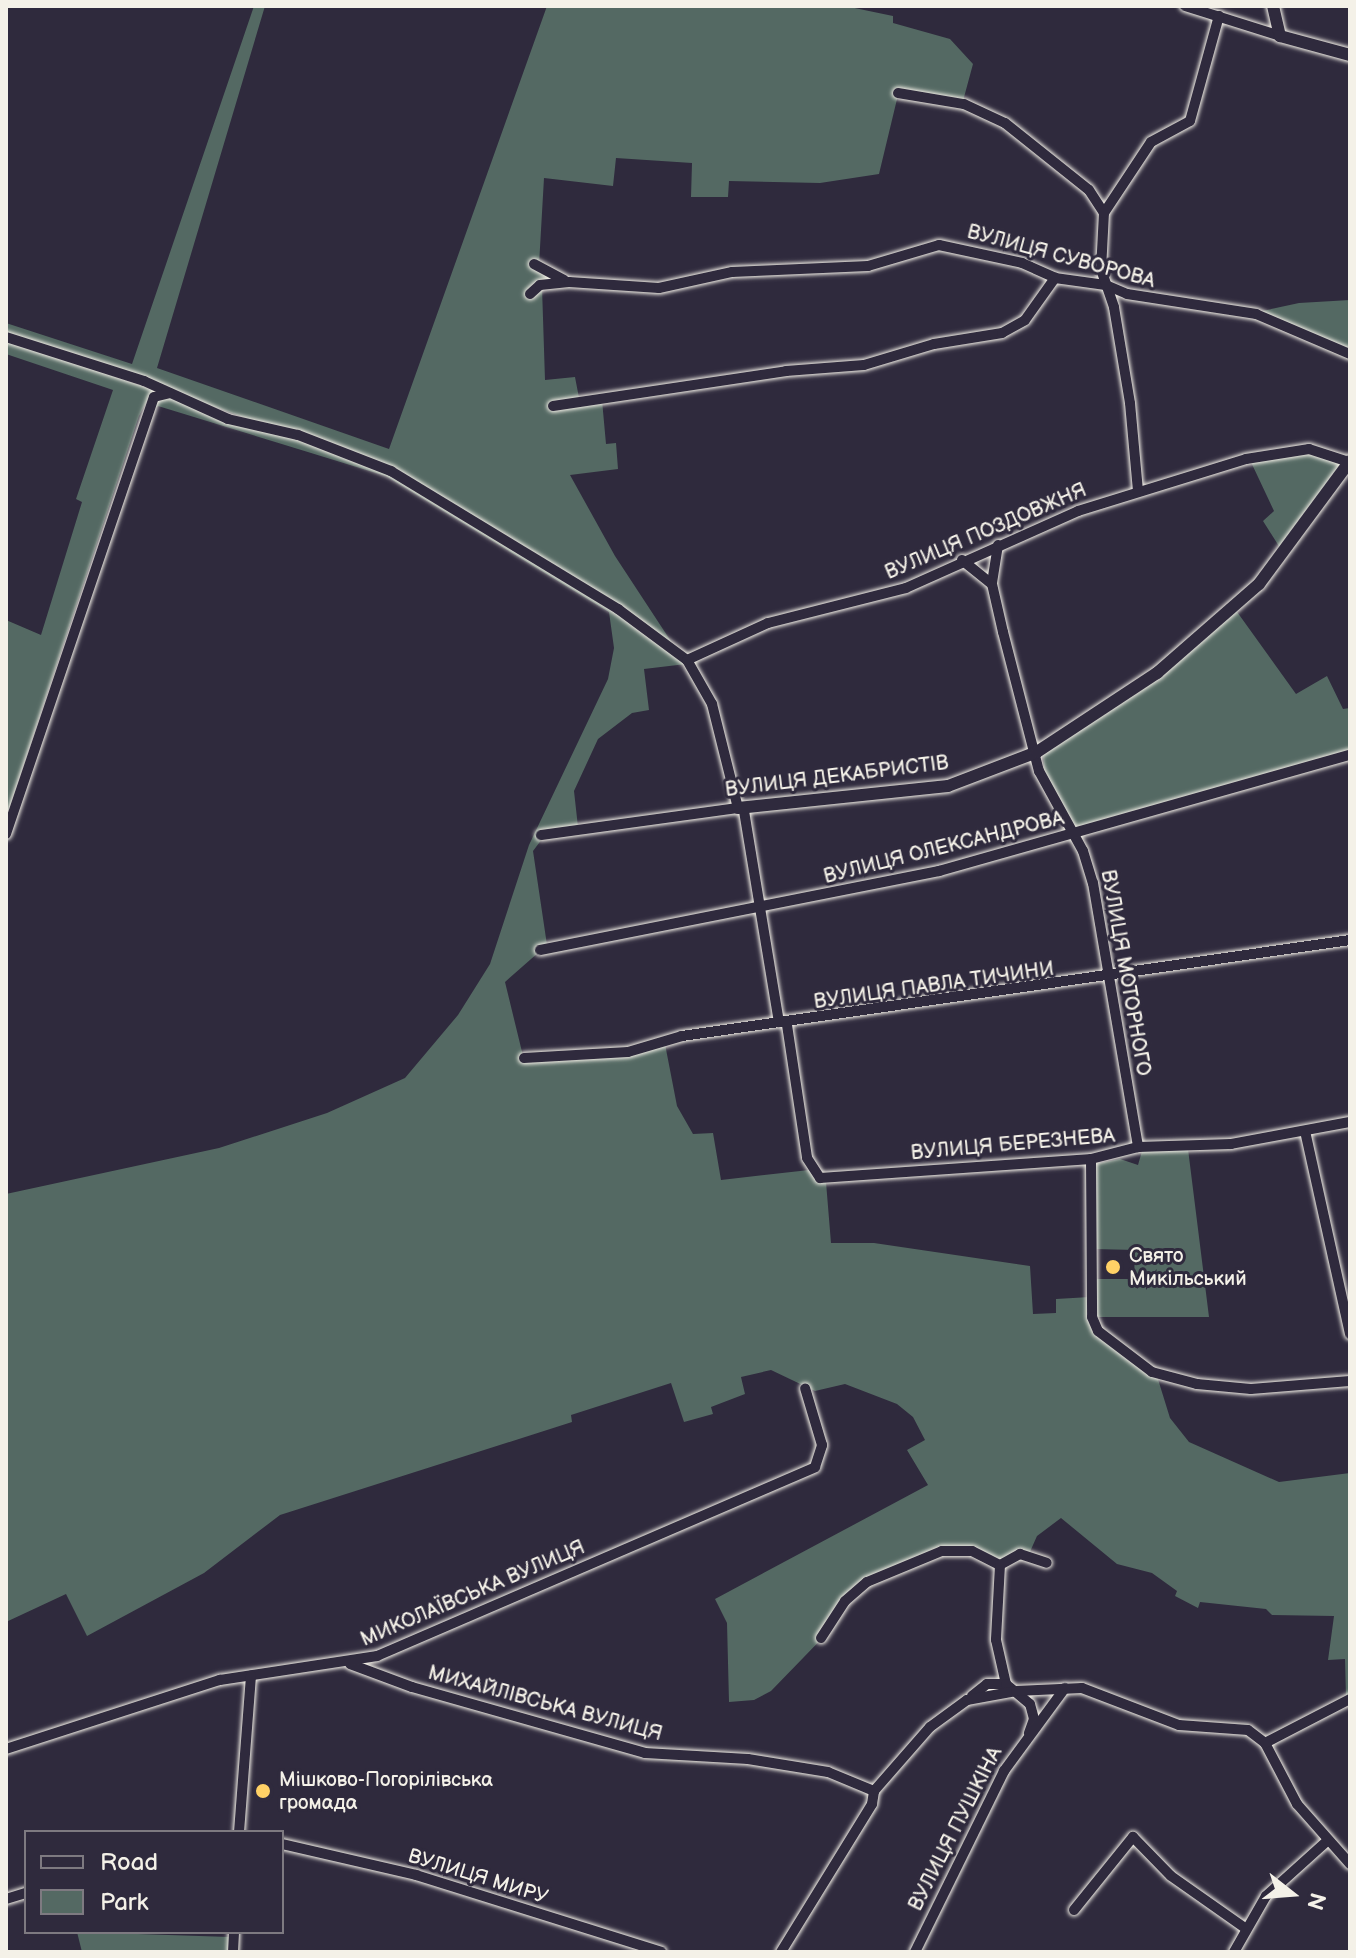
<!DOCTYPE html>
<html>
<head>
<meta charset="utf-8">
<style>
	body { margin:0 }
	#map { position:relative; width:1356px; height:1958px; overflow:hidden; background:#2f2a3d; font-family:"Balsamiq Sans",sans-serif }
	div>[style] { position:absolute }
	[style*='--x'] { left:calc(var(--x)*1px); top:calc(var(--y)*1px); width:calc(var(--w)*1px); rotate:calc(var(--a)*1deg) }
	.green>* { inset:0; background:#546963 }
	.roads { filter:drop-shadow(0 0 2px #f4f1e8) drop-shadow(0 0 2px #f4f1e8) }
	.minor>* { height:10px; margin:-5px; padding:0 5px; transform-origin:5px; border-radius:5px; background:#2f2a3d }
	.tertiary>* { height:12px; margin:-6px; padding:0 6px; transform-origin:6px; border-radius:6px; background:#2f2a3d }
	.dots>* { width:22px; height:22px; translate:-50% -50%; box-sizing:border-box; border:4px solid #2f2a3d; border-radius:50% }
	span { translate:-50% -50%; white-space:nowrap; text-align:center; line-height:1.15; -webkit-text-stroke:6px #2f2a3d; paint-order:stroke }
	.street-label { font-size:20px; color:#f4f1e8 }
	.poi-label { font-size:20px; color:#f4f1e8 }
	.left { translate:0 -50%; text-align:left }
	.frame { position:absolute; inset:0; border:8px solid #f4f1e8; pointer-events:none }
	.legend { position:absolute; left:24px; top:1830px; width:260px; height:104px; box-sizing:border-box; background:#2f2a3d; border:2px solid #7e7a81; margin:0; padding:10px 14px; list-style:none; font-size:24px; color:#f4f1e8 }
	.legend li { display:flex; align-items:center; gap:16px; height:40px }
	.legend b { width:40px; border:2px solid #7e7a81 }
	.north { position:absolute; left:1252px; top:1854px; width:80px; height:80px; -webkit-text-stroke:6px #2f2a3d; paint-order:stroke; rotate:107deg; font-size:22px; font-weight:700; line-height:32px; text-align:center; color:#f4f1e8 }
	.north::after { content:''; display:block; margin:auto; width:28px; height:36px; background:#f4f1e8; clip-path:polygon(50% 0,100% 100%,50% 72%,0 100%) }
</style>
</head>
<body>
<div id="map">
	<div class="green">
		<div style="clip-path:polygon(254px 6px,265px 6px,157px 368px,389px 449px,547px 6px,845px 6px,893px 16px,893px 23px,950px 39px,973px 64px,963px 101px,898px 95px,879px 174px,820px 183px,729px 181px,728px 197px,691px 197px,692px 163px,616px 158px,613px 186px,544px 178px,539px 265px,571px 280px,542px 287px,545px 380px,575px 377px,580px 403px,602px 400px,606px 444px,616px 443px,618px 469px,570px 475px,615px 556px,676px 649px,392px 469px,6px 334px,6px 323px,132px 364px)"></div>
		<div style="clip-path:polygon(1350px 300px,1350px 352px,1258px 312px,1299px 303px)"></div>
		<div style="clip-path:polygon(6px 340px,153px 390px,139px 416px,6px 818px,6px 620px,41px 635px,82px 502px,76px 499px,113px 390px,6px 354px)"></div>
		<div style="clip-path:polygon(165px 395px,384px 470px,615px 610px,686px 664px,644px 669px,649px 710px,632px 713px,598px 739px,574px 791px,578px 827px,542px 839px,533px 851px,547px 945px,505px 982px,524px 1060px,665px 1044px,677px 1106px,693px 1134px,713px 1133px,721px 1180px,809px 1170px,826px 1182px,831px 1243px,874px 1243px,1030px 1266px,1033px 1314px,1056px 1313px,1056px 1299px,1090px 1297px,1092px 1327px,1157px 1376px,1170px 1418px,1189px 1442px,1279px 1482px,1350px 1473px,1350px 1697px,1346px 1698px,1345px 1659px,1328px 1660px,1334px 1616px,1272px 1615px,1266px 1609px,1200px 1602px,1198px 1608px,1175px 1596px,1177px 1591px,1152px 1573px,1117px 1564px,1061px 1518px,1037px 1536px,1029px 1554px,994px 1562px,950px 1551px,855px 1593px,836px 1624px,771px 1691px,754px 1700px,729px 1702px,727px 1623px,715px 1599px,928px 1485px,907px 1450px,925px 1440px,913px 1417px,897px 1404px,845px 1384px,815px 1391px,771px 1370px,741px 1377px,745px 1394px,711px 1407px,713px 1414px,684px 1422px,671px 1383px,571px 1415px,572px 1422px,280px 1515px,204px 1573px,87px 1636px,66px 1594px,6px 1622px,6px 1194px,219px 1148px,327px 1113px,405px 1078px,458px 1015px,490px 964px,529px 845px,608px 679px,614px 648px,609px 612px,386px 476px,158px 406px,150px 413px,6px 846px,6px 829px,155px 399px)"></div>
		<div style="clip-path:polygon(1298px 451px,1342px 462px,1282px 551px,1263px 521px,1274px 511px,1250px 460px)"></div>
		<div style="clip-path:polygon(1235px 609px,1296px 694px,1327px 676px,1343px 709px,1350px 708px,1350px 753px,1075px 829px,1045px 778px,1043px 755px)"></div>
		<div style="clip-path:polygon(1188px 1149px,1209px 1317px,1093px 1317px,1094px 1279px,1134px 1279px,1135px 1250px,1094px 1249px,1094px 1164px,1120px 1159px,1138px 1165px,1142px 1151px)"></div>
		<div style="clip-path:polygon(77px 1932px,230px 1937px,230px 1952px,82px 1952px)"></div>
	</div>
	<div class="roads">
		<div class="minor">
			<div style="--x:1185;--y:6;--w:100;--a:17.5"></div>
			<div style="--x:898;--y:93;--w:67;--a:9.5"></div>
			<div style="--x:964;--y:104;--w:45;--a:24.9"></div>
			<div style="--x:1005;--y:123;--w:107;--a:38.6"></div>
			<div style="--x:1089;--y:190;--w:27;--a:57"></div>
			<div style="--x:534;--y:264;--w:34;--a:28"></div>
			<div style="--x:530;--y:294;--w:13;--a:-42"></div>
			<div style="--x:540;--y:285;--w:29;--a:-6"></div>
			<div style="--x:569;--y:282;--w:90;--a:3.8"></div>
			<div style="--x:659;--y:288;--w:75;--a:-12.4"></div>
			<div style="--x:732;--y:272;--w:136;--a:-2.5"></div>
			<div style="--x:868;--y:266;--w:74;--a:-16.5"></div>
			<div style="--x:939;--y:245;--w:85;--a:12.2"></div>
			<div style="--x:1022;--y:263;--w:36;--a:24"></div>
			<div style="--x:1055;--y:278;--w:51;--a:7.8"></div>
			<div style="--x:1106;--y:285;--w:23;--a:23"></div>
			<div style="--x:1127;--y:294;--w:131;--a:8.8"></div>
			<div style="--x:1256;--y:314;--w:102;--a:23.1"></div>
			<div style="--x:6;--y:337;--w:145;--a:17.7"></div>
			<div style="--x:144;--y:381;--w:92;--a:24.3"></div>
			<div style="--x:228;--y:419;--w:72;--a:12.9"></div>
			<div style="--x:298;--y:435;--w:100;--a:21.2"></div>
			<div style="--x:391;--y:471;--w:266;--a:31.3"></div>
			<div style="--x:618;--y:609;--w:86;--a:36.5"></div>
			<div style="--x:687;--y:660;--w:51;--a:60.4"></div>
			<div style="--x:712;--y:704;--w:107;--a:76"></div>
			<div style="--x:738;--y:808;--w:199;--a:172.2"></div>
			<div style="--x:553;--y:406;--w:236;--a:-8.5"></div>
			<div style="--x:786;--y:371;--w:78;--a:-4.4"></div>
			<div style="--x:864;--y:365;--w:73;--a:-16.7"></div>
			<div style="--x:934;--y:344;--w:69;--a:-9.2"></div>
			<div style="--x:1002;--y:333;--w:26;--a:-29"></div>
			<div style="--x:1025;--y:320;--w:52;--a:-54.5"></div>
			<div style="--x:1138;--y:491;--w:88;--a:-95.2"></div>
			<div style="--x:1130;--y:403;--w:97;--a:-99.5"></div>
			<div style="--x:1114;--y:307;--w:39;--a:-109"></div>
			<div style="--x:1101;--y:270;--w:57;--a:-87"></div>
			<div style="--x:1104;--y:213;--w:85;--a:-56.5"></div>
			<div style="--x:1151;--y:142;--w:44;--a:-28.3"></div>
			<div style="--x:1190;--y:121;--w:109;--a:-74.6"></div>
			<div style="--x:998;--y:545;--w:39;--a:99"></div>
			<div style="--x:992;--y:584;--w:49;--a:77.1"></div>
			<div style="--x:1003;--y:632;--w:144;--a:75.5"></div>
			<div style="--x:1039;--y:771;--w:91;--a:61.2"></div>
			<div style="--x:1083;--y:851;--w:34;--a:73"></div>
			<div style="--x:1093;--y:883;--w:268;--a:80.3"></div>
			<div style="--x:962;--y:560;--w:38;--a:39"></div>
			<div style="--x:687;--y:660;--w:89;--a:-24.6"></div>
			<div style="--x:768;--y:623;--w:142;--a:-14.2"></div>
			<div style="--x:906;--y:588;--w:188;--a:-24.1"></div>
			<div style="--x:1078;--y:511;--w:176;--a:-17.2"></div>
			<div style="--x:1246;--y:459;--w:64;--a:-9"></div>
			<div style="--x:1309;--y:449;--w:42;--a:18"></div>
			<div style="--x:744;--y:811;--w:214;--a:80.6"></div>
			<div style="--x:6;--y:834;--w:461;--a:-71.3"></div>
			<div style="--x:154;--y:397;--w:16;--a:-14"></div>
			<div style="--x:540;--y:950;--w:407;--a:-11.2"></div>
			<div style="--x:939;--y:871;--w:427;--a:-15.8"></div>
			<div style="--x:787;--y:1025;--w:134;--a:81.4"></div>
			<div style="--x:807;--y:1158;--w:24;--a:57"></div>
			<div style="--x:820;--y:1178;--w:272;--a:-4"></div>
			<div style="--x:1091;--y:1159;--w:49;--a:-14.3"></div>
			<div style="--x:1138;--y:1147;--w:93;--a:-1.8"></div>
			<div style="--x:1231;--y:1144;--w:121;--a:-10.5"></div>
			<div style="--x:524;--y:1058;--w:104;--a:-3.3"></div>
			<div style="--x:628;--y:1052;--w:56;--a:-16.5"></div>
			<div style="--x:682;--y:1036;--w:675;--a:-8.18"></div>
			<div style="--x:1305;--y:1131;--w:208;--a:77.5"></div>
			<div style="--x:1091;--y:1159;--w:158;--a:89.6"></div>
			<div style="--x:1092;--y:1317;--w:15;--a:67"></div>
			<div style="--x:1098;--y:1331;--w:68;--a:37.2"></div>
			<div style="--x:1152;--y:1372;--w:47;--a:14.9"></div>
			<div style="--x:1197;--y:1384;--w:54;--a:5.3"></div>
			<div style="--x:1251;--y:1389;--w:99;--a:-4.6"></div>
			<div style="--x:1000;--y:1565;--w:75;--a:93.1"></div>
			<div style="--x:996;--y:1640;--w:45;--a:77.2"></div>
			<div style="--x:821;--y:1638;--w:44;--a:-57"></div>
			<div style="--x:845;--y:1601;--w:29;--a:-41"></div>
			<div style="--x:867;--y:1582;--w:81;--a:-22.5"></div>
			<div style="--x:942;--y:1551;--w:30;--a:0"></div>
			<div style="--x:972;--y:1551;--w:31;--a:27"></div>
			<div style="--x:1000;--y:1565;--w:23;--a:-29"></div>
			<div style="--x:1020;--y:1554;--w:28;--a:18"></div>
			<div style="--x:350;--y:1664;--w:66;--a:20.4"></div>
			<div style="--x:412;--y:1687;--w:242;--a:15.8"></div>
			<div style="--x:645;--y:1753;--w:103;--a:3.3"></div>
			<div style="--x:748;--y:1759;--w:81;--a:9.2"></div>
			<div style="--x:828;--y:1772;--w:50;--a:22.4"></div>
			<div style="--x:972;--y:1696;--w:19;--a:-39"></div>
			<div style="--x:987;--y:1684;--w:19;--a:0"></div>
			<div style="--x:1006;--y:1684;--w:31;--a:40"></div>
			<div style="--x:1030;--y:1704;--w:16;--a:75"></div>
			<div style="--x:1034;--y:1719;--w:15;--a:110"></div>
			<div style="--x:1265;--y:1743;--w:69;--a:62.3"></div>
			<div style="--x:1297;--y:1804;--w:80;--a:48.5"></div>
			<div style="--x:6;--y:1749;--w:225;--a:-17.9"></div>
			<div style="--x:220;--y:1680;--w:159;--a:-8.7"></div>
			<div style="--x:377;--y:1656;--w:477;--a:-23.3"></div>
			<div style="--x:815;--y:1467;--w:23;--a:-72"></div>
			<div style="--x:822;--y:1445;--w:59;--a:-106.6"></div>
			<div style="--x:239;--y:1832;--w:157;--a:-85.6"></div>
			<div style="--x:282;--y:1844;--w:138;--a:13"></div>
			<div style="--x:416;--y:1875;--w:257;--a:17.4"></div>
			<div style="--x:6;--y:1899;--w:21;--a:-17"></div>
			<div style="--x:1074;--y:1910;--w:94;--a:-51.1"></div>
			<div style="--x:1133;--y:1837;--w:54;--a:45.7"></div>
			<div style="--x:1171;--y:1876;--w:90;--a:35.1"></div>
			<div style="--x:233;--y:1952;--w:20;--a:-87"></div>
			<div style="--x:781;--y:1952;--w:174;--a:-58.4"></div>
			<div style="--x:872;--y:1804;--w:13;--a:-81"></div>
			<div style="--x:874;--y:1791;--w:85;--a:-48.8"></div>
			<div style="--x:930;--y:1727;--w:46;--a:-36.1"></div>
			<div style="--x:967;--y:1700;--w:50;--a:-10.4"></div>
			<div style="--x:1016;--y:1691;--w:66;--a:-2.6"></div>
			<div style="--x:1082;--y:1688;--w:104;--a:20.9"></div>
			<div style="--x:1179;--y:1725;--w:69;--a:4.1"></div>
			<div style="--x:1248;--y:1730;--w:21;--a:37"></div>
			<div style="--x:1265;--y:1743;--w:96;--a:-27.4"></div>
			<div style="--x:915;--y:1952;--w:202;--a:-63.8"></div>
			<div style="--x:1004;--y:1771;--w:103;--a:-53.7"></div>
			<div style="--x:1234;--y:1952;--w:64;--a:-60.3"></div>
			<div style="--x:1266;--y:1896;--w:81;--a:-42"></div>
		</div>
		<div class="tertiary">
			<div style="--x:1273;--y:6;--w:31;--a:77"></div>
			<div style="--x:1280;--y:36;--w:73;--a:15.2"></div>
			<div style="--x:738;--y:808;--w:211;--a:-6"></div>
			<div style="--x:948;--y:786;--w:95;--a:-20.9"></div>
			<div style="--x:1037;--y:752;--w:144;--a:-33.4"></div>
			<div style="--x:1157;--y:673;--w:135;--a:-41.1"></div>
			<div style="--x:1259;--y:584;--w:153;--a:-53.5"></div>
		</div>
	</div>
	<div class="dots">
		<div style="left:1113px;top:1267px;background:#ffd166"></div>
		<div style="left:263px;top:1791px;background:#ffd166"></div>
	</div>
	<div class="street-label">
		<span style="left:1061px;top:257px;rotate:15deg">ВУЛИЦЯ СУВОРОВА</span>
		<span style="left:986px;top:532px;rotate:-23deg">ВУЛИЦЯ ПОЗДОВЖНЯ</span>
		<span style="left:837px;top:777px;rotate:-7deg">ВУЛИЦЯ ДЕКАБРИСТІВ</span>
		<span style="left:944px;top:848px;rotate:-14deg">ВУЛИЦЯ ОЛЕКСАНДРОВА</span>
		<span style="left:1125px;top:973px;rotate:80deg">ВУЛИЦЯ МОТОРНОГО</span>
		<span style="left:934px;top:986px;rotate:-8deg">ВУЛИЦЯ ПАВЛА ТИЧИНИ</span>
		<span style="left:1013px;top:1145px;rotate:-5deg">ВУЛИЦЯ БЕРЕЗНЕВА</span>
		<span style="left:473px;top:1594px;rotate:-23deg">МИКОЛАЇВСЬКА ВУЛИЦЯ</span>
		<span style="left:545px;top:1704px;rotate:15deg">МИХАЙЛІВСЬКА ВУЛИЦЯ</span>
		<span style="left:956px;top:1829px;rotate:-63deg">ВУЛИЦЯ ПУШКІНА</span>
		<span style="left:478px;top:1877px;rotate:17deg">ВУЛИЦЯ МИРУ</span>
	</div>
	<div class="poi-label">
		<span class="left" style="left:1129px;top:1268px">Свято<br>Микільський</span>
		<span class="left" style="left:279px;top:1792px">Мішково-Погорілівська<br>громада</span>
	</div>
	<div class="frame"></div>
	<ul class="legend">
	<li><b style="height:10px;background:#2f2a3d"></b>Road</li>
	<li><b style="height:22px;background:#546963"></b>Park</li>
	</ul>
	<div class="north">N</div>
</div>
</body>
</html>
